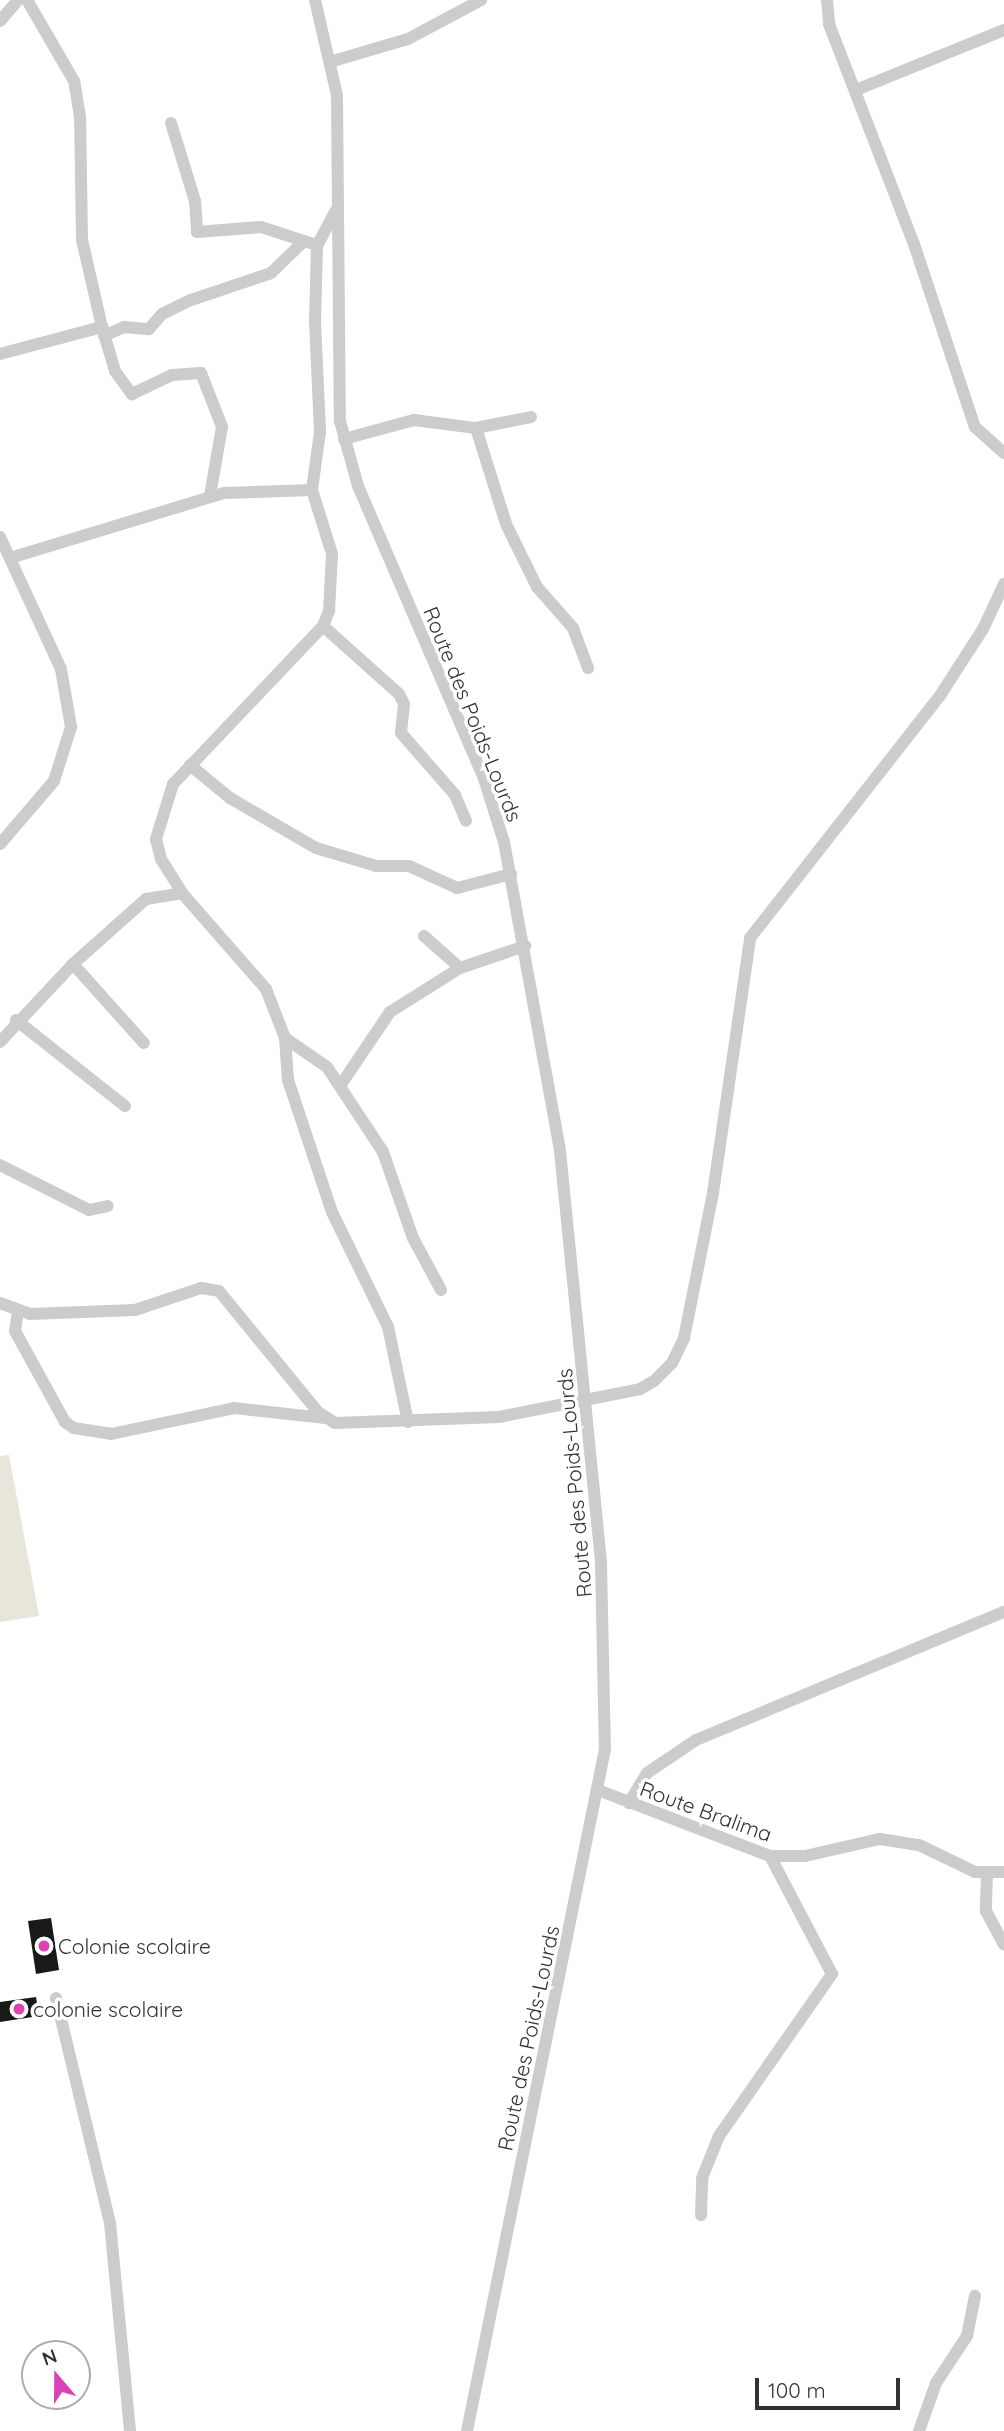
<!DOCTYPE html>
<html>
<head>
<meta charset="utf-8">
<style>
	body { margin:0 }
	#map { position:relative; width:1004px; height:2431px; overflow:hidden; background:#fff; font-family:Quicksand,sans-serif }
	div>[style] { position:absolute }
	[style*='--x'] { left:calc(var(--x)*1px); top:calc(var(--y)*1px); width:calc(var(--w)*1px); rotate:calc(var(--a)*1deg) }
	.green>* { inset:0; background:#e8e5db }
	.building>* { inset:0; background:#191919 }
	.minor>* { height:12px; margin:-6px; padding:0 6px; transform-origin:6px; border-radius:6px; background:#ccc }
	.dots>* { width:19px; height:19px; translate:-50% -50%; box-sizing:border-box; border:4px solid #fff; border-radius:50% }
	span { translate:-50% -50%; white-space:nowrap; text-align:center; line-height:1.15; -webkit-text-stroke:7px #fff; paint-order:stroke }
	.street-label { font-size:21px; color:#323232 }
	.poi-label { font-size:21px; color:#323232 }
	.left { translate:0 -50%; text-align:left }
	.north { position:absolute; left:21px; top:2340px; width:70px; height:70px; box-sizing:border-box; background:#fff; border:2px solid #adadad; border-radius:50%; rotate:340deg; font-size:19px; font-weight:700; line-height:28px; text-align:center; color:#323232 }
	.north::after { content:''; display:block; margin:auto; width:24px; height:32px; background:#da42b6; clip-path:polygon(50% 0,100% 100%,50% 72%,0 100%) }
	.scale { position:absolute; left:755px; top:2378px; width:145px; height:32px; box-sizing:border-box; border:4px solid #323232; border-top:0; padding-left:9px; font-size:21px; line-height:24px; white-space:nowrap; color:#323232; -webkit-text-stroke:5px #fff; paint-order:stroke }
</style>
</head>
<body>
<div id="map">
	<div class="green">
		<div style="clip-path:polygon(9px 1455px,39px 1616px,0 1622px,0 1456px)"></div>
	</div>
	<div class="building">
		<div style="clip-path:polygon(51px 1918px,59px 1970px,36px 1974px,28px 1921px)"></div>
		<div style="clip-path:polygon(36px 1997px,39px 2016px,0 2022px,0 2002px)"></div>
	</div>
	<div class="minor">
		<div style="--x:315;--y:0;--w:98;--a:77"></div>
		<div style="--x:337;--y:95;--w:326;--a:89.5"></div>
		<div style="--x:340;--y:421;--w:67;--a:74.5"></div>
		<div style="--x:358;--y:486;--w:319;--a:66.7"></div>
		<div style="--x:484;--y:779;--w:66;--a:72.4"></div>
		<div style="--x:504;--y:842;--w:314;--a:79.7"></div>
		<div style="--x:560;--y:1151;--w:414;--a:84.3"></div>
		<div style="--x:601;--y:1563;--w:186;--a:88.8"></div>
		<div style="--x:605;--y:1749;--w:696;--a:101.44"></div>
		<div style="--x:827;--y:0;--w:24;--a:85"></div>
		<div style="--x:829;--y:24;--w:236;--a:68.9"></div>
		<div style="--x:914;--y:244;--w:193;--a:71.6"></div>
		<div style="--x:975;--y:427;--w:39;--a:42"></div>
		<div style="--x:0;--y:21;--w:28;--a:-49"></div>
		<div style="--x:333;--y:61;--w:78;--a:-16.3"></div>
		<div style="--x:408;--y:39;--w:83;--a:-28.1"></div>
		<div style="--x:856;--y:90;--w:160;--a:-22.1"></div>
		<div style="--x:171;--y:123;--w:82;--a:72.9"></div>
		<div style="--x:195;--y:201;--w:31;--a:86"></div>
		<div style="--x:197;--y:232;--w:64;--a:-4.5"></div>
		<div style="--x:261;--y:227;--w:45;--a:18"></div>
		<div style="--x:336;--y:210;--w:40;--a:118"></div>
		<div style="--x:317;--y:245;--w:76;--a:91.5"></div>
		<div style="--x:315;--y:321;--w:111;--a:87.4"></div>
		<div style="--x:320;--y:432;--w:59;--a:97.9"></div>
		<div style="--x:312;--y:490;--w:67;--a:72.6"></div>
		<div style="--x:332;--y:554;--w:57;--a:93"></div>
		<div style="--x:329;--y:611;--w:16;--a:112"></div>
		<div style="--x:323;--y:626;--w:218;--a:133.5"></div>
		<div style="--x:173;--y:784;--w:58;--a:107.2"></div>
		<div style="--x:156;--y:839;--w:21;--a:76"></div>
		<div style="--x:161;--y:859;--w:40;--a:58"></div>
		<div style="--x:182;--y:893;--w:128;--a:48.8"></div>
		<div style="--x:266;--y:989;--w:53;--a:68.8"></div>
		<div style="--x:285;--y:1038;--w:42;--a:85.9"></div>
		<div style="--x:288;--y:1080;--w:139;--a:71.6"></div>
		<div style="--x:332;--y:1212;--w:128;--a:64"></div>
		<div style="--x:388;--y:1327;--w:97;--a:78.1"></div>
		<div style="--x:102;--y:327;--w:46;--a:73.5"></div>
		<div style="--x:115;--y:371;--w:29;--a:54"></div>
		<div style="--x:132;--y:394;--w:44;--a:-25.4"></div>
		<div style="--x:172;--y:375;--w:29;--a:-4"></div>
		<div style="--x:201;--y:373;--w:58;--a:68.7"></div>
		<div style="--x:222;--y:427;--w:70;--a:99.9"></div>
		<div style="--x:104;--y:336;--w:22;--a:-24"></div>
		<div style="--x:124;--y:327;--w:25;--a:5"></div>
		<div style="--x:149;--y:329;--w:20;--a:-49"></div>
		<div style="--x:162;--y:314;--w:32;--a:-26"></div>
		<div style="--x:191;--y:300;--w:84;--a:-18.6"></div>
		<div style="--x:271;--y:273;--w:46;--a:-44.1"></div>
		<div style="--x:304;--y:241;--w:14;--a:17"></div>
		<div style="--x:0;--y:354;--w:106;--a:-14.8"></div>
		<div style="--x:102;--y:327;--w:89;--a:-102.9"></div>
		<div style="--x:82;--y:240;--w:123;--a:-90.9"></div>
		<div style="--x:80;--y:117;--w:36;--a:-99"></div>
		<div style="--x:74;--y:81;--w:94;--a:-120.1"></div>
		<div style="--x:476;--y:428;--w:101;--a:72.6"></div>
		<div style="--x:506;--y:524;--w:70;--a:63.8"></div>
		<div style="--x:537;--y:587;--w:55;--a:48.7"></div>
		<div style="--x:573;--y:628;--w:43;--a:69.4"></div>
		<div style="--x:344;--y:439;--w:73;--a:-15.2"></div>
		<div style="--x:414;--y:420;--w:63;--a:7.4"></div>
		<div style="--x:476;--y:428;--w:56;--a:-11.3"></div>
		<div style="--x:0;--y:537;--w:145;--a:65.2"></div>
		<div style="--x:61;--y:669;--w:59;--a:80.2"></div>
		<div style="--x:71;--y:727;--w:57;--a:107.5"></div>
		<div style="--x:54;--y:781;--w:83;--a:130.6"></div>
		<div style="--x:10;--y:558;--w:224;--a:-16.9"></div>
		<div style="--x:224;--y:493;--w:88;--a:-2"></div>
		<div style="--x:323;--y:626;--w:102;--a:41.8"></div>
		<div style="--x:399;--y:694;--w:11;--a:63"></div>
		<div style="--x:404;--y:704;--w:29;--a:96"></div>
		<div style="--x:401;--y:733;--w:82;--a:48.9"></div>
		<div style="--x:455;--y:795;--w:28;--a:67"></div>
		<div style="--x:190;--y:765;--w:52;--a:39.5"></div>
		<div style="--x:230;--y:798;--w:99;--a:30.2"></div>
		<div style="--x:316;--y:848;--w:63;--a:16.7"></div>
		<div style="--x:376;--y:866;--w:33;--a:0"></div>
		<div style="--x:409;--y:866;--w:53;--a:24.6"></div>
		<div style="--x:457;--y:888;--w:56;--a:-14.5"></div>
		<div style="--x:424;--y:936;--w:48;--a:41.6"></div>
		<div style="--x:460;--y:968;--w:69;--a:-18.7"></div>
		<div style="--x:73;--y:964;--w:106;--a:48.1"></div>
		<div style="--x:16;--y:1020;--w:139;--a:38.3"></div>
		<div style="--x:285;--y:1038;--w:51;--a:34.6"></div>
		<div style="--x:327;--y:1067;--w:102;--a:56.6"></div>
		<div style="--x:383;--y:1152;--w:91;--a:70.8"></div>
		<div style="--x:413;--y:1238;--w:59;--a:61.7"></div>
		<div style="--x:0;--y:1042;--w:107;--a:-46.9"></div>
		<div style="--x:73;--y:964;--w:98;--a:-41.7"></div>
		<div style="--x:146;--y:899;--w:36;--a:-9"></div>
		<div style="--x:340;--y:1086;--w:89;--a:-56"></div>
		<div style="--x:390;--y:1012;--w:83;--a:-32.2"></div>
		<div style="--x:0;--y:1165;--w:100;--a:26.8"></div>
		<div style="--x:89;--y:1210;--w:19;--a:-12"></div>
		<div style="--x:0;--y:1303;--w:32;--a:20"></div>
		<div style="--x:30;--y:1314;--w:105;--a:-2.2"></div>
		<div style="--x:135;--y:1310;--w:70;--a:-18.4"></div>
		<div style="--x:201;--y:1288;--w:18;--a:9"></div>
		<div style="--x:219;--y:1291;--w:156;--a:50.7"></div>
		<div style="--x:318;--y:1412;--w:20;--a:33"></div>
		<div style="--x:335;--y:1423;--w:164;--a:-2.1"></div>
		<div style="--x:499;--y:1417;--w:144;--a:-11.2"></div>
		<div style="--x:640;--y:1389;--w:16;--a:-30"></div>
		<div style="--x:654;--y:1381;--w:25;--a:-45"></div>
		<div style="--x:672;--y:1363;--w:28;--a:-64"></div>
		<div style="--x:684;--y:1338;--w:148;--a:-78.7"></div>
		<div style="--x:713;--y:1193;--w:258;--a:-81.7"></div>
		<div style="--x:750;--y:938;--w:310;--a:-51.9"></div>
		<div style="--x:941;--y:694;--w:77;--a:-57.1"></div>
		<div style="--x:983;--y:629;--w:50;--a:-65"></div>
		<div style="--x:18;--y:1312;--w:19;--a:99"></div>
		<div style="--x:15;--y:1331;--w:104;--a:61.2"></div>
		<div style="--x:65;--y:1422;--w:11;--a:34"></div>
		<div style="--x:74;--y:1428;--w:37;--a:9"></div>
		<div style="--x:111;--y:1434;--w:126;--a:-11.9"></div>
		<div style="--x:234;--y:1408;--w:92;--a:6.3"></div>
		<div style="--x:598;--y:1790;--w:184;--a:21"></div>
		<div style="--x:770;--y:1856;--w:35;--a:0"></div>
		<div style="--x:805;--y:1856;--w:77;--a:-12.8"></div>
		<div style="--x:880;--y:1839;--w:39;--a:9"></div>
		<div style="--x:919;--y:1845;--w:62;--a:25.7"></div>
		<div style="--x:975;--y:1872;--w:29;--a:0"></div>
		<div style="--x:629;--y:1803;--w:35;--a:-59"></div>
		<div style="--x:647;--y:1773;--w:59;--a:-34"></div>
		<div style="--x:696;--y:1740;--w:334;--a:-22.6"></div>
		<div style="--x:987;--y:1874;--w:37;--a:92"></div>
		<div style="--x:986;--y:1911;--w:38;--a:62"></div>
		<div style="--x:56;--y:1998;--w:231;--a:76.5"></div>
		<div style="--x:110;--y:2223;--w:209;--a:84.5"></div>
		<div style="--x:701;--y:2215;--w:37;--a:-88"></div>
		<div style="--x:702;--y:2178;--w:45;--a:-68"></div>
		<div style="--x:719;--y:2136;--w:198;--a:-55.1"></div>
		<div style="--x:832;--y:1974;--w:133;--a:-117.7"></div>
		<div style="--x:919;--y:2431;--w:51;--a:-70.5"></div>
		<div style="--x:936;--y:2383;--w:56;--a:-56.6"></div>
		<div style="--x:967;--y:2336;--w:41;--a:-78.7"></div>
	</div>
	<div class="dots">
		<div style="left:44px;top:1946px;background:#da42b6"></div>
		<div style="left:19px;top:2009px;background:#da42b6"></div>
	</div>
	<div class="street-label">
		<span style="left:473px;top:714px;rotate:68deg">Route des Poids-Lourds</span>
		<span style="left:574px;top:1483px;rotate:-95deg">Route des Poids-Lourds</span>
		<span style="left:706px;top:1811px;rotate:20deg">Route Bralima</span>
		<span style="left:528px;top:2038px;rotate:-78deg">Route des Poids-Lourds</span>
	</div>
	<div class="poi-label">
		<span class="left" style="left:58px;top:1946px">Colonie scolaire</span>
		<span class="left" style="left:33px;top:2009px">colonie scolaire</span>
	</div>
	<div class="north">N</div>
	<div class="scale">100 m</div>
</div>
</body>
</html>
